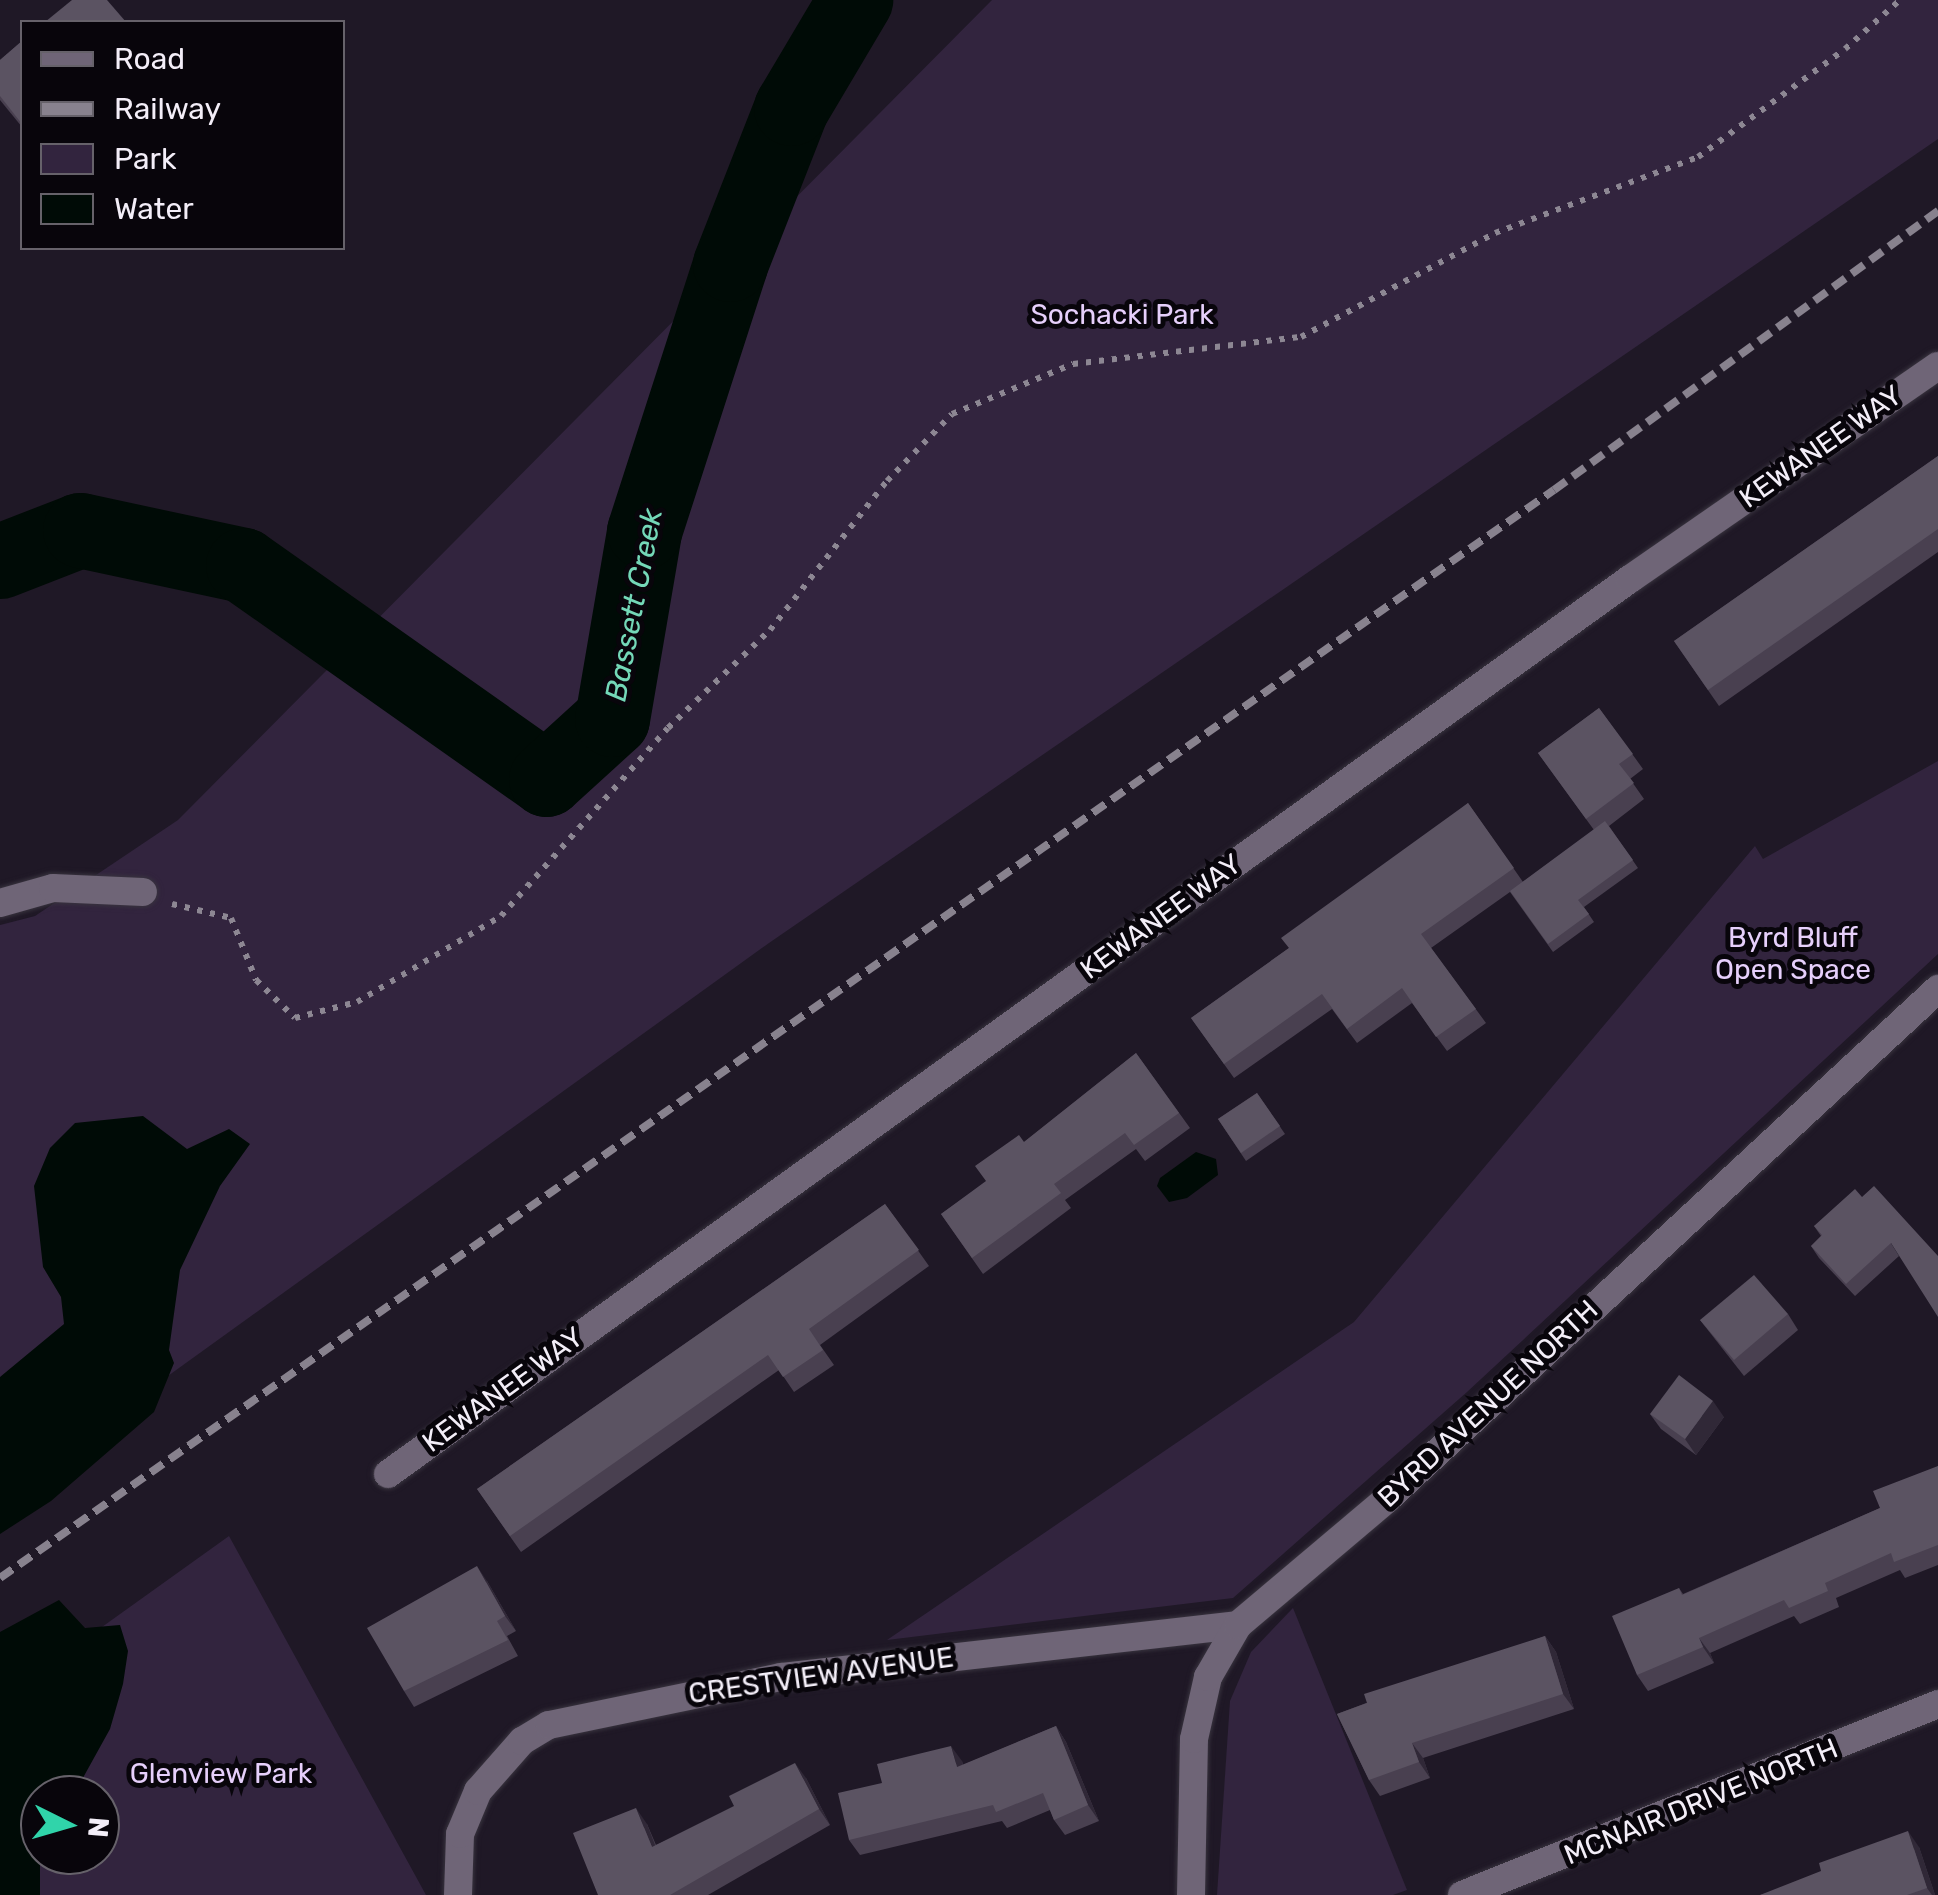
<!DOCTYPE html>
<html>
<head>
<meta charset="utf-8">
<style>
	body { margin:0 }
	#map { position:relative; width:1938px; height:1895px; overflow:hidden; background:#1f1826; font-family:Rubik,sans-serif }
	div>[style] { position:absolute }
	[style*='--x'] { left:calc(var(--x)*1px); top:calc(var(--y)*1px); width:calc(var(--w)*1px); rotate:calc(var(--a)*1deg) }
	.green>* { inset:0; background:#32243e }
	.water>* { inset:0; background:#000b06 }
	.river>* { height:75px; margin:-37.5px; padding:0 37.5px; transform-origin:37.5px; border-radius:37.5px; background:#000b06 }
	.path>* { height:6px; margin-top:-3px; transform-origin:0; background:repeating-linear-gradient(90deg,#8d8793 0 5px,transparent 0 13px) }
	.roads { filter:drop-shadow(0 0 2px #38333e) drop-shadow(0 0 2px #38333e) }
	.minor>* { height:28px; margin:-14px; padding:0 14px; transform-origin:14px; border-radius:14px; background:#6f6577 }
	.rail>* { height:8px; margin-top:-4px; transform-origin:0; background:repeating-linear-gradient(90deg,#88828e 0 15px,transparent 0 23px) }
	.wall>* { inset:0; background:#494050 }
	.shaded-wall>* { inset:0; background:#302837 }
	.building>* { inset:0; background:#5b5362 }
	span { translate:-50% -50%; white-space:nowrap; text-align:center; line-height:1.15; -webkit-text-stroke:10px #08050b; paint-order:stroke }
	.park-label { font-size:28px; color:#e6cffb }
	.street-label { font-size:28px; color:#f3eef8 }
	.water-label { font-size:30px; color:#74d8b8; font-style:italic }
	.legend { position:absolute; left:20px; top:20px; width:325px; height:230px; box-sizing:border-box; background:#08050b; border:2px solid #66626a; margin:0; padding:12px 18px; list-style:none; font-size:30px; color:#f3eef8 }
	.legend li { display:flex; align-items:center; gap:20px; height:50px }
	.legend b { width:50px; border:2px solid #66626a }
	.north { position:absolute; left:20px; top:1775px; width:100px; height:100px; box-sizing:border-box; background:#08050b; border:2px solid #66626a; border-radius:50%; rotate:95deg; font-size:28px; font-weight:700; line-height:40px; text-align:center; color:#f3eef8 }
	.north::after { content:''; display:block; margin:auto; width:35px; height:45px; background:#30d4aa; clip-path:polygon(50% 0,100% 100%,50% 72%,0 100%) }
</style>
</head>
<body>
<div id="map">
	<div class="green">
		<div style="clip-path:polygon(992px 0,1938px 0,1938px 139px,769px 943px,0 1497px,0 925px,35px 916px,178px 820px)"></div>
		<div style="clip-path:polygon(1938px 761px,1938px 954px,1467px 1392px,1233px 1598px,887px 1640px,1354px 1322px,1755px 846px,1763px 859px)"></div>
		<div style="clip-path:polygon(evenodd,229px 1536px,426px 1895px,0 1895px,0 1700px,229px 1536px,40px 1795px,100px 1795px,100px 1855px,40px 1855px,40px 1795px)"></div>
		<div style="clip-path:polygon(1293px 1608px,1407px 1890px,1393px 1895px,1217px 1895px,1230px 1701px,1251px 1652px)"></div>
	</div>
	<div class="water">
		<div style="clip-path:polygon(143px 1116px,187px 1149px,229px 1129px,250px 1144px,220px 1186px,180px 1270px,169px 1350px,174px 1363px,154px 1412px,51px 1501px,0 1534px,0 1377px,64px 1324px,61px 1297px,43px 1267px,34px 1186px,50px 1148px,75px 1123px)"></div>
		<div style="clip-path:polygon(1196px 1152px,1216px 1159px,1218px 1175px,1187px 1198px,1169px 1202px,1157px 1186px,1160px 1178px)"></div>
		<div style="clip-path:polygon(59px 1600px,85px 1628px,120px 1625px,128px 1651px,123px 1684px,110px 1729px,79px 1785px,69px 1795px,40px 1795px,40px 1895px,0 1895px,0 1632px)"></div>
	</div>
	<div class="river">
		<div style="--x:0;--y:561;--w:86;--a:-21.2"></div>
		<div style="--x:80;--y:530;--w:167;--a:12.1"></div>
		<div style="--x:243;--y:565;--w:371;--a:35.2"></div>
		<div style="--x:546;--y:779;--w:89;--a:-42.3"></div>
		<div style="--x:612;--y:719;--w:191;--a:-80.3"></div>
		<div style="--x:644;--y:531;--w:281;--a:-72.1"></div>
		<div style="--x:730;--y:264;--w:168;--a:-68.6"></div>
		<div style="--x:791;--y:108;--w:126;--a:-59.3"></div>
	</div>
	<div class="path">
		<div style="--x:172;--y:904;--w:61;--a:13.3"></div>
		<div style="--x:231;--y:918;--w:67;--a:68"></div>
		<div style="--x:256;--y:980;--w:54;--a:44.3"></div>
		<div style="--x:295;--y:1018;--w:64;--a:-14.5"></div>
		<div style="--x:357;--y:1002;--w:168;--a:-30.8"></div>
		<div style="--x:501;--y:916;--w:251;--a:-48.4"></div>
		<div style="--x:668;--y:728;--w:141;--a:-43.9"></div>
		<div style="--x:770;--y:630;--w:189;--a:-51.9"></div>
		<div style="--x:887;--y:481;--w:93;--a:-45.9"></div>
		<div style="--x:952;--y:414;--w:131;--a:-22.5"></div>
		<div style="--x:1073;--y:364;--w:230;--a:-6.8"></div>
		<div style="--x:1301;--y:337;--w:220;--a:-28.2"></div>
		<div style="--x:1495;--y:233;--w:217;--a:-20.5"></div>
		<div style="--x:1698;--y:157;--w:182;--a:-36.3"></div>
		<div style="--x:1845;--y:49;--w:74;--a:-41.7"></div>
	</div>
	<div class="roads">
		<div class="minor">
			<div style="--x:0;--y:903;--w:55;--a:-15.8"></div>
			<div style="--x:53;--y:888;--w:90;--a:2.5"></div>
			<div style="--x:388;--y:1474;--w:1531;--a:-35.78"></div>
			<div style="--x:1630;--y:579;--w:374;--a:-34.7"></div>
			<div style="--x:458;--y:1895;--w:61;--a:-88.1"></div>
			<div style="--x:460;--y:1834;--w:47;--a:-67.3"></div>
			<div style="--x:478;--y:1791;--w:67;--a:-48.7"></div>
			<div style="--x:522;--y:1741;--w:31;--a:-31"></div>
			<div style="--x:549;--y:1725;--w:237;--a:-11.7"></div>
			<div style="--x:781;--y:1677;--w:460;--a:-6.5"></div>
			<div style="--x:1191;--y:1895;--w:156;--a:-88.9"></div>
			<div style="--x:1194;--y:1739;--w:64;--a:-77.3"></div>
			<div style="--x:1208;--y:1677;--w:60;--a:-60"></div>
			<div style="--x:1238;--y:1625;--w:195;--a:-40.2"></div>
			<div style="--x:1387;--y:1499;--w:751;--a:-42.79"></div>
			<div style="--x:1462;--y:1895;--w:513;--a:-21.86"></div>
		</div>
	</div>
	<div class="rail">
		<div style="--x:0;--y:1578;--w:1897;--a:-35"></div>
		<div style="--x:1554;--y:490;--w:475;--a:-36"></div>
	</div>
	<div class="wall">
		<div style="clip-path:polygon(22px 41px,22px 127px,0 100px,0 60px)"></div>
		<div style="clip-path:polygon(1938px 456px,1938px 552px,1719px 706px,1674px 641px)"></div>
		<div style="clip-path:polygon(1599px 708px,1643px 769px,1630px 779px,1644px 799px,1609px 826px,1638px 868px,1584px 907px,1594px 922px,1553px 952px,1510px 892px,1431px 948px,1486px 1023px,1447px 1051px,1412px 1003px,1357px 1043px,1332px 1009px,1234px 1078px,1191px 1018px,1289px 948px,1468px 803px,1523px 882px,1594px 830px,1538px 753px)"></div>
		<div style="clip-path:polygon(1136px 1053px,1190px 1128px,1145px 1161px,1136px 1149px,1065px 1200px,1071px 1208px,983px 1274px,941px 1214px,986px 1182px,1024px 1142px)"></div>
		<div style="clip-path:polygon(1257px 1093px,1285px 1134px,1246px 1161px,1218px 1119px)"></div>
		<div style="clip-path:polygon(1862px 1197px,1899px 1256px,1855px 1296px,1819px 1258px,1811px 1246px,1821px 1236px,1814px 1226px)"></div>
		<div style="clip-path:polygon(885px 1204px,929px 1266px,820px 1345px,834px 1365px,794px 1392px,779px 1370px,521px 1552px,477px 1489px)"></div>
		<div style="clip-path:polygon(1788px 1314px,1798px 1330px,1744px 1376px,1700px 1320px)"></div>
		<div style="clip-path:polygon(1650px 1414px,1724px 1417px,1696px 1455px,1661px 1429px)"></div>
		<div style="clip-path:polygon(1938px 1466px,1938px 1565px,1905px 1578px,1900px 1570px,1836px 1598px,1839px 1607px,1800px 1624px,1794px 1616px,1710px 1653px,1714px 1663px,1648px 1691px,1637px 1675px,1679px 1588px,1683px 1594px,1880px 1508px)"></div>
		<div style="clip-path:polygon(487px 1581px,516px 1631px,507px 1636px,518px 1656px,414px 1707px,404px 1691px)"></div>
		<div style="clip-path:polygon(1545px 1636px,1556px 1652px,1574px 1709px,1423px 1758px,1430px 1778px,1380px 1796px,1369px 1780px,1337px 1714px)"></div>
		<div style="clip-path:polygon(1056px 1726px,1066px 1742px,1099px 1821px,1065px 1835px,1054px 1820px,1050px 1810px,1007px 1828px,1002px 1821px,860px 1855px,849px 1840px,882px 1783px,962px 1761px,963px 1765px)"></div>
		<div style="clip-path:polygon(806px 1778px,830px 1825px,708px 1895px,598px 1895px,647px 1824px,656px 1845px)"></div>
		<div style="clip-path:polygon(1919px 1847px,1935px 1895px,1760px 1895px)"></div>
	</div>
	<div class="shaded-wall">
		<div style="clip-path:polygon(1713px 1401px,1724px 1417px,1696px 1455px,1685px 1439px)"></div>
		<div style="clip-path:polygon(477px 1566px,487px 1581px,516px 1631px,505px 1616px)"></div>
		<div style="clip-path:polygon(1545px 1636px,1556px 1652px,1574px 1709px,1563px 1694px)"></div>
		<div style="clip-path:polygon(1699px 1638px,1710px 1653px,1714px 1663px,1703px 1647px)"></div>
		<div style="clip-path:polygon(1056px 1726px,1066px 1742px,1099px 1821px,1088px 1805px)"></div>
		<div style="clip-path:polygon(1412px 1743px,1423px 1758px,1430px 1778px,1419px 1762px)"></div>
		<div style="clip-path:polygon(951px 1746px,962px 1761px,967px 1783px,957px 1767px)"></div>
		<div style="clip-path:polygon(795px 1763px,806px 1778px,830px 1825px,819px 1809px)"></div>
		<div style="clip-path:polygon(636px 1808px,647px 1824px,662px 1863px,652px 1847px)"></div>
		<div style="clip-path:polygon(1908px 1831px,1919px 1847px,1935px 1895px,1932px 1895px,1927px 1888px)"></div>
	</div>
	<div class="building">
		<div style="clip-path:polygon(72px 0,107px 0,126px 22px,45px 22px)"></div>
		<div style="clip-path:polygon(22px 41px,22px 124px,0 96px,0 60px)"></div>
		<div style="clip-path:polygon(1938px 456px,1938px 529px,1708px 690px,1674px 641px)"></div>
		<div style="clip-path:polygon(1599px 708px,1633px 754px,1619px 764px,1634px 783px,1586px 819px,1538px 753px)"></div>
		<div style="clip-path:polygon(1468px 803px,1514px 868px,1421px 934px,1476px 1009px,1436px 1037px,1402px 988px,1347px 1029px,1322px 994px,1224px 1064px,1191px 1018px,1289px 948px,1281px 938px)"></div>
		<div style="clip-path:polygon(1605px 821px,1633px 860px,1578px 900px,1589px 914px,1548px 944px,1510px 891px)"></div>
		<div style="clip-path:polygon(1136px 1053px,1179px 1113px,1134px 1145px,1125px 1133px,1054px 1184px,1061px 1193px,972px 1258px,941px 1214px,986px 1181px,975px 1166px,1019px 1135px,1024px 1142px)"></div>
		<div style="clip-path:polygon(1257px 1093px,1280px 1126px,1241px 1153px,1218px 1119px)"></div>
		<div style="clip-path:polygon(1874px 1186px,1938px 1256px,1938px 1317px,1891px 1243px,1846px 1284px,1811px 1246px,1822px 1235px,1814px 1226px,1855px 1189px,1862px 1197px)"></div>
		<div style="clip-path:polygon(885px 1204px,919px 1250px,809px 1329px,823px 1350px,783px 1377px,768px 1355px,510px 1536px,477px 1489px)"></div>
		<div style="clip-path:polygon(1754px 1275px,1788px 1314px,1734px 1360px,1700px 1320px)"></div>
		<div style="clip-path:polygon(1679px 1375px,1713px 1401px,1685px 1439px,1650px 1414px)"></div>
		<div style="clip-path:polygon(1938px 1466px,1938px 1545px,1894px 1562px,1891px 1553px,1825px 1583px,1828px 1591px,1789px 1608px,1784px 1600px,1699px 1638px,1703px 1647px,1637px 1675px,1612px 1616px,1679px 1588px,1682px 1595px,1880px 1508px,1873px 1491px)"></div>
		<div style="clip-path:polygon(477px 1566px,505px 1616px,497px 1621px,508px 1640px,404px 1691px,367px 1628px)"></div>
		<div style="clip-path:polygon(1545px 1636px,1563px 1694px,1412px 1743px,1419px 1762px,1369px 1780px,1337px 1714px,1367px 1703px,1364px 1694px)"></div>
		<div style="clip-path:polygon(1056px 1726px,1088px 1805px,1054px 1820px,1043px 1793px,996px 1812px,993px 1805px,849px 1840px,838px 1793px,882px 1783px,877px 1764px,951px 1746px,957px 1767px)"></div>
		<div style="clip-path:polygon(795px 1763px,819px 1809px,670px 1895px,598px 1895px,573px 1833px,636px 1808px,652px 1847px,734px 1806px,729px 1796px)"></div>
		<div style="clip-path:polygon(1908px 1831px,1927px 1888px,1907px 1895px,1760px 1895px,1821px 1871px,1819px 1863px)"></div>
	</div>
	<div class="park-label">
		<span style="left:1122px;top:315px">Sochacki Park</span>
		<span style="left:1793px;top:954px">Byrd Bluff<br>Open Space</span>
		<span style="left:221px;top:1774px">Glenview Park</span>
	</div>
	<div class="street-label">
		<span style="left:1821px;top:447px;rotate:-35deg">KEWANEE WAY</span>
		<span style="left:1161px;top:917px;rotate:-36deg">KEWANEE WAY</span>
		<span style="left:503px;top:1390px;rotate:-36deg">KEWANEE WAY</span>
		<span style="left:1488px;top:1404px;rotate:-43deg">BYRD AVENUE NORTH</span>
		<span style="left:821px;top:1676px;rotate:-8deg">CRESTVIEW AVENUE</span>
		<span style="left:1701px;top:1802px;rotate:-22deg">MCNAIR DRIVE NORTH</span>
	</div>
	<div class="water-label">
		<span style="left:634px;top:605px;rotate:-79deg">Bassett Creek</span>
	</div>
	<ul class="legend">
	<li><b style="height:12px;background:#6f6577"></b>Road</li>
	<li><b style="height:12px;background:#88828e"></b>Railway</li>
	<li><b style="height:28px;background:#32243e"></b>Park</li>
	<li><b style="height:28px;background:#000b06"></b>Water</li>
	</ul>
	<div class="north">N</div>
</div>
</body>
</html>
